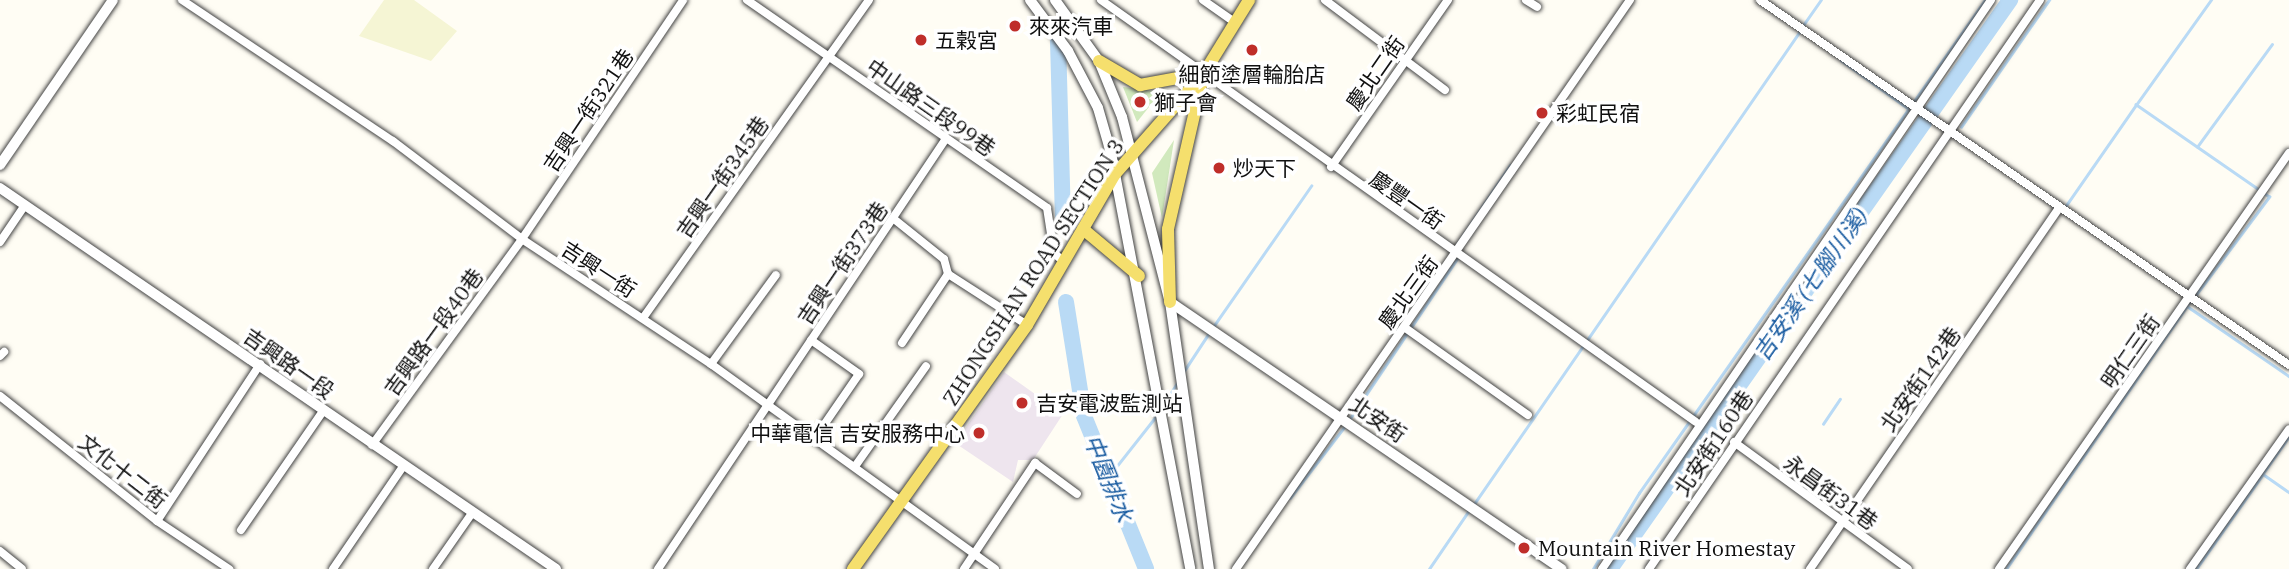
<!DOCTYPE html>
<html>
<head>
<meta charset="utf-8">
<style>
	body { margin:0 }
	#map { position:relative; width:2289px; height:569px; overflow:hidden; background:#fffdf4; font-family:"IBM Plex Serif","Noto Sans TC",serif }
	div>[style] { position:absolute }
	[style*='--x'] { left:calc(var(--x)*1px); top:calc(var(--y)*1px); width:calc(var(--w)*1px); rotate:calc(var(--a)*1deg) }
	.industrial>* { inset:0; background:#eee5ee }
	.farmland>* { inset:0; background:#f5f5d4 }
	.green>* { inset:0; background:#d1e9bd }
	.stream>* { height:2.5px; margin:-1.25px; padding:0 1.25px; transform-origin:1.25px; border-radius:1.25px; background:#b9daf5 }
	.river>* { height:16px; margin:-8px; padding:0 8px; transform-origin:8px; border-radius:8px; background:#b9daf5 }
	.roads { filter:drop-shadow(0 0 2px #434343) drop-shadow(0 0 2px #434343) }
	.minor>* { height:8px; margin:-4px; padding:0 4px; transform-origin:4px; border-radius:4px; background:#fff }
	.tertiary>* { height:10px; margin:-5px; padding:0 5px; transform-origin:5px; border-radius:5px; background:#fff }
	.primary>* { height:12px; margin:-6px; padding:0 6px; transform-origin:6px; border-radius:6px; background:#f5df6d }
	.dots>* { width:19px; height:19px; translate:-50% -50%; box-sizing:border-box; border:4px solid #fff; border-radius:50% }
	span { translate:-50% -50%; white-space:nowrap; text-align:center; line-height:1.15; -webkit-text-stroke:7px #fff; paint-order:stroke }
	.poi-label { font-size:21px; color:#101010 }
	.left { translate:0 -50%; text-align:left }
	.right { translate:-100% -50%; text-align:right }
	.street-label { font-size:21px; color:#101010 }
	.water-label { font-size:23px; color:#1a5ca1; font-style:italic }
</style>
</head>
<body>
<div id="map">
	<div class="industrial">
		<div style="clip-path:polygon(1004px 372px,1063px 414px,1033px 460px,1018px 460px,1013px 482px,955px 443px)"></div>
	</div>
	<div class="farmland">
		<div style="clip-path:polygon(384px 0,414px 0,457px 31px,431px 61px,359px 36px)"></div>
	</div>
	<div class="green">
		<div style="clip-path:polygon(1123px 87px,1161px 92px,1137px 122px)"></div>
		<div style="clip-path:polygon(1174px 140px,1162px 218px,1152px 173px)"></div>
	</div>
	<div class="stream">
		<div style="--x:1804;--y:24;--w:29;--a:-55"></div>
		<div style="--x:1841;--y:60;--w:84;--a:35.8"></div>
		<div style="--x:1961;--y:127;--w:155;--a:-55.3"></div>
		<div style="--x:2197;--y:147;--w:127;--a:-53.9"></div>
		<div style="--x:2065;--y:207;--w:124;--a:-55.2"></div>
		<div style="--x:1457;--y:244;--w:95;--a:-56.1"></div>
		<div style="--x:2195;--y:296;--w:124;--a:-53.2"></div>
		<div style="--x:2269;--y:197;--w:162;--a:-145.3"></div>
		<div style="--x:2136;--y:105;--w:129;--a:-54.5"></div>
		<div style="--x:2191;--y:301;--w:6;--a:129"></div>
		<div style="--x:2187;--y:306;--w:124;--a:34.5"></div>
		<div style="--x:1213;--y:327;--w:172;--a:-55.2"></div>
		<div style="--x:1184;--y:371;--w:45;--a:-56.7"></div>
		<div style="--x:1162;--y:407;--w:28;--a:-58"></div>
		<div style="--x:1349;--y:420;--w:196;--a:-56.2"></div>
		<div style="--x:1823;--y:424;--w:30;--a:-56"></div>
		<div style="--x:2289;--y:437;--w:45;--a:125.1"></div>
		<div style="--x:2263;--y:474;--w:32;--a:35"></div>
		<div style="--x:1109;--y:476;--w:78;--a:-51.8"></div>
		<div style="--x:1290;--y:498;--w:91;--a:-52.6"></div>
		<div style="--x:1474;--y:504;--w:574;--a:-55.42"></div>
		<div style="--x:1849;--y:515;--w:29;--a:6"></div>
		<div style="--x:1429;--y:569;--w:73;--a:-55.7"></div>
		<div style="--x:1593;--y:569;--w:89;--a:-58.8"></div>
		<div style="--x:1639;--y:493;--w:602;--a:-54.94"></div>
		<div style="--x:2006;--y:569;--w:319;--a:-55.5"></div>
		<div style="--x:2196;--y:569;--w:116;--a:-54.8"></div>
	</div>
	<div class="river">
		<div style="--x:1058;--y:41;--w:183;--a:88.4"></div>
		<div style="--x:1066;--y:302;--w:115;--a:81"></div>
		<div style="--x:1084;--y:416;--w:165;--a:67.9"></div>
		<div style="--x:1610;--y:569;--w:696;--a:-54.89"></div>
	</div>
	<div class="roads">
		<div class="minor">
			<div style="--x:182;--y:0;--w:254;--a:33.8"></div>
			<div style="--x:393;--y:141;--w:162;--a:37.2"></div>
			<div style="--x:522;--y:239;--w:227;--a:33.5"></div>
			<div style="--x:711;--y:364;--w:350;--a:35.8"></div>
			<div style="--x:747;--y:0;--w:365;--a:34.7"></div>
			<div style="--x:1047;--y:208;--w:46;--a:81.2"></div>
			<div style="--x:1054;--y:253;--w:13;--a:42"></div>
			<div style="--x:1101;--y:0;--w:729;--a:35.35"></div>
			<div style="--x:1203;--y:0;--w:39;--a:35"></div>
			<div style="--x:1325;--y:0;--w:150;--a:36.9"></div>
			<div style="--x:1526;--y:0;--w:13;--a:32"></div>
			<div style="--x:1760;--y:0;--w:643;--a:34.6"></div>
			<div style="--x:1331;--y:167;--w:204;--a:-55"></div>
			<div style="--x:894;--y:219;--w:64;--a:38.7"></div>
			<div style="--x:944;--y:259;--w:16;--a:75"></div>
			<div style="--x:0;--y:242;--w:45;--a:-56"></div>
			<div style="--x:948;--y:274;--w:94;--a:32.8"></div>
			<div style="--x:643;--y:318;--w:390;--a:-54.6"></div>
			<div style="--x:1404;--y:327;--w:152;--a:35.4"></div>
			<div style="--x:811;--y:340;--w:59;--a:35.3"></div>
			<div style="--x:859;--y:374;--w:78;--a:124.5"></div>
			<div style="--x:902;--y:343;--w:83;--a:-56.3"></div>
			<div style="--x:0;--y:356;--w:6;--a:-45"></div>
			<div style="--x:711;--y:364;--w:110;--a:-53.9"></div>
			<div style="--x:0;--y:396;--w:201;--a:38.5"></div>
			<div style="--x:157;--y:521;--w:87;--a:33.7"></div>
			<div style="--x:1734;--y:442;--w:215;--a:36.1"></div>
			<div style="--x:372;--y:445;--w:255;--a:-53.9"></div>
			<div style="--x:522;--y:239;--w:288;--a:-56"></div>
			<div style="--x:856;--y:465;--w:121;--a:-54.7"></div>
			<div style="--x:157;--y:521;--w:188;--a:-56.7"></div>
			<div style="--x:241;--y:530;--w:145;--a:-55.4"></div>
			<div style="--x:0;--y:551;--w:28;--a:39"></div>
			<div style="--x:333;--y:569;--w:126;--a:-55.7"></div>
			<div style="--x:433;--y:569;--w:68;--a:-55.1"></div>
			<div style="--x:658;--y:569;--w:516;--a:-56.22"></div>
			<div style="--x:964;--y:569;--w:128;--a:-56.2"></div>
			<div style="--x:1035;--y:463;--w:52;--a:36.4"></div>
			<div style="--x:1236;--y:569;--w:692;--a:-55.3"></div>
			<div style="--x:1602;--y:569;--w:689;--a:-55.64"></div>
			<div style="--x:1649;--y:569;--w:690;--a:-55.5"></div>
			<div style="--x:1810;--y:569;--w:439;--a:-55.4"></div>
			<div style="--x:1999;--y:569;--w:507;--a:-55.12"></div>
			<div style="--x:2190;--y:569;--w:171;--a:-54.7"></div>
		</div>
		<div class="tertiary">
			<div style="--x:1030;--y:0;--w:64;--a:53.3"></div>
			<div style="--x:1068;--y:51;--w:64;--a:62.2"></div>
			<div style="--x:1098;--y:108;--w:47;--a:73.9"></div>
			<div style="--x:1111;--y:153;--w:423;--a:79.2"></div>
			<div style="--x:1055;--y:0;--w:75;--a:54.2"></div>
			<div style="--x:1099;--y:61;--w:61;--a:67.7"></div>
			<div style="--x:1122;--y:117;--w:191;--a:75.5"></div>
			<div style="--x:1170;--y:302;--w:270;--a:81.7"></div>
			<div style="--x:0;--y:165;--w:200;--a:-55.6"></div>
			<div style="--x:0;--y:188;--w:674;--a:34.42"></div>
			<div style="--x:1170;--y:302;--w:474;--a:34.3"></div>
		</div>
		<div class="primary">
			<div style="--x:1099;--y:61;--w:48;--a:30.3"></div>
			<div style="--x:1140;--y:85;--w:65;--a:-10.6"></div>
			<div style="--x:1083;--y:229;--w:73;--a:40"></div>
			<div style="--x:1170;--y:302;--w:73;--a:-91.6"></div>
			<div style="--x:1168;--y:229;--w:157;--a:-77.1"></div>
			<div style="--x:853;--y:569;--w:300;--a:-54.5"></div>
			<div style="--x:1027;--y:325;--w:175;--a:-59.8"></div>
			<div style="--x:1115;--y:174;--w:135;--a:-48.6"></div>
			<div style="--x:1204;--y:73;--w:86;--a:-58.3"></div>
		</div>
	</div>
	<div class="dots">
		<div style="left:1015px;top:26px;background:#bf2e2a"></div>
		<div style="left:921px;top:40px;background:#bf2e2a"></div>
		<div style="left:1252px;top:50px;background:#bf2e2a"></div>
		<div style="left:1140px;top:102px;background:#bf2e2a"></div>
		<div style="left:1542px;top:113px;background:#bf2e2a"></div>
		<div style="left:1219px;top:168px;background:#bf2e2a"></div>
		<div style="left:1022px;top:403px;background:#bf2e2a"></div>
		<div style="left:979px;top:433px;background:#bf2e2a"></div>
		<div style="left:1524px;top:548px;background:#bf2e2a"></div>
	</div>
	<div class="poi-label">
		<span class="left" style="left:1029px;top:26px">來來汽車</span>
		<span class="left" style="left:935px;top:40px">五榖宮</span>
		<span style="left:1252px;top:74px">細節塗層輪胎店</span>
		<span class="left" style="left:1154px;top:102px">獅子會</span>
		<span class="left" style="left:1556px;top:113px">彩虹民宿</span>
		<span class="left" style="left:1233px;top:168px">炒天下</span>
		<span class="left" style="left:1036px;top:403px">吉安電波監測站</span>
		<span class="right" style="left:965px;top:433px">中華電信 吉安服務中心</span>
		<span class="left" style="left:1538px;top:548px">Mountain River Homestay</span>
	</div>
	<div class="street-label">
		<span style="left:1375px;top:73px;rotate:-55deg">慶北二街</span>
		<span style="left:931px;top:107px;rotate:35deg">中山路三段99巷</span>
		<span style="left:588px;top:110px;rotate:-56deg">吉興一街321巷</span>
		<span style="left:722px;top:177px;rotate:-55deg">吉興一街345巷</span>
		<span style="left:1407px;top:200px;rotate:35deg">慶豐一街</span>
		<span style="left:842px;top:263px;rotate:-56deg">吉興一街373巷</span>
		<span style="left:599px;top:269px;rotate:33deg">吉興一街</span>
		<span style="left:1033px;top:272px;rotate:-57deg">ZHONGSHAN ROAD SECTION 3</span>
		<span style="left:1408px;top:292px;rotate:-54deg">慶北三街</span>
		<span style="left:433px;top:332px;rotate:-54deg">吉興路一段40巷</span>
		<span style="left:2130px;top:351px;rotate:-55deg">明仁三街</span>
		<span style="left:289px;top:363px;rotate:35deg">吉興路一段</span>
		<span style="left:1920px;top:379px;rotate:-55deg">北安街142巷</span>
		<span style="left:1378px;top:419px;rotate:34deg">北安街</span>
		<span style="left:1713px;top:443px;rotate:-56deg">北安街160巷</span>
		<span style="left:123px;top:471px;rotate:38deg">文化十二街</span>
		<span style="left:1831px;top:492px;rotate:36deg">永昌街31巷</span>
	</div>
	<div class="water-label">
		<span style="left:1810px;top:284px;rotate:-55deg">吉安溪 (七腳川溪)</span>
		<span style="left:1109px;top:478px;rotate:68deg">中園排水</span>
	</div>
</div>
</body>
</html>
